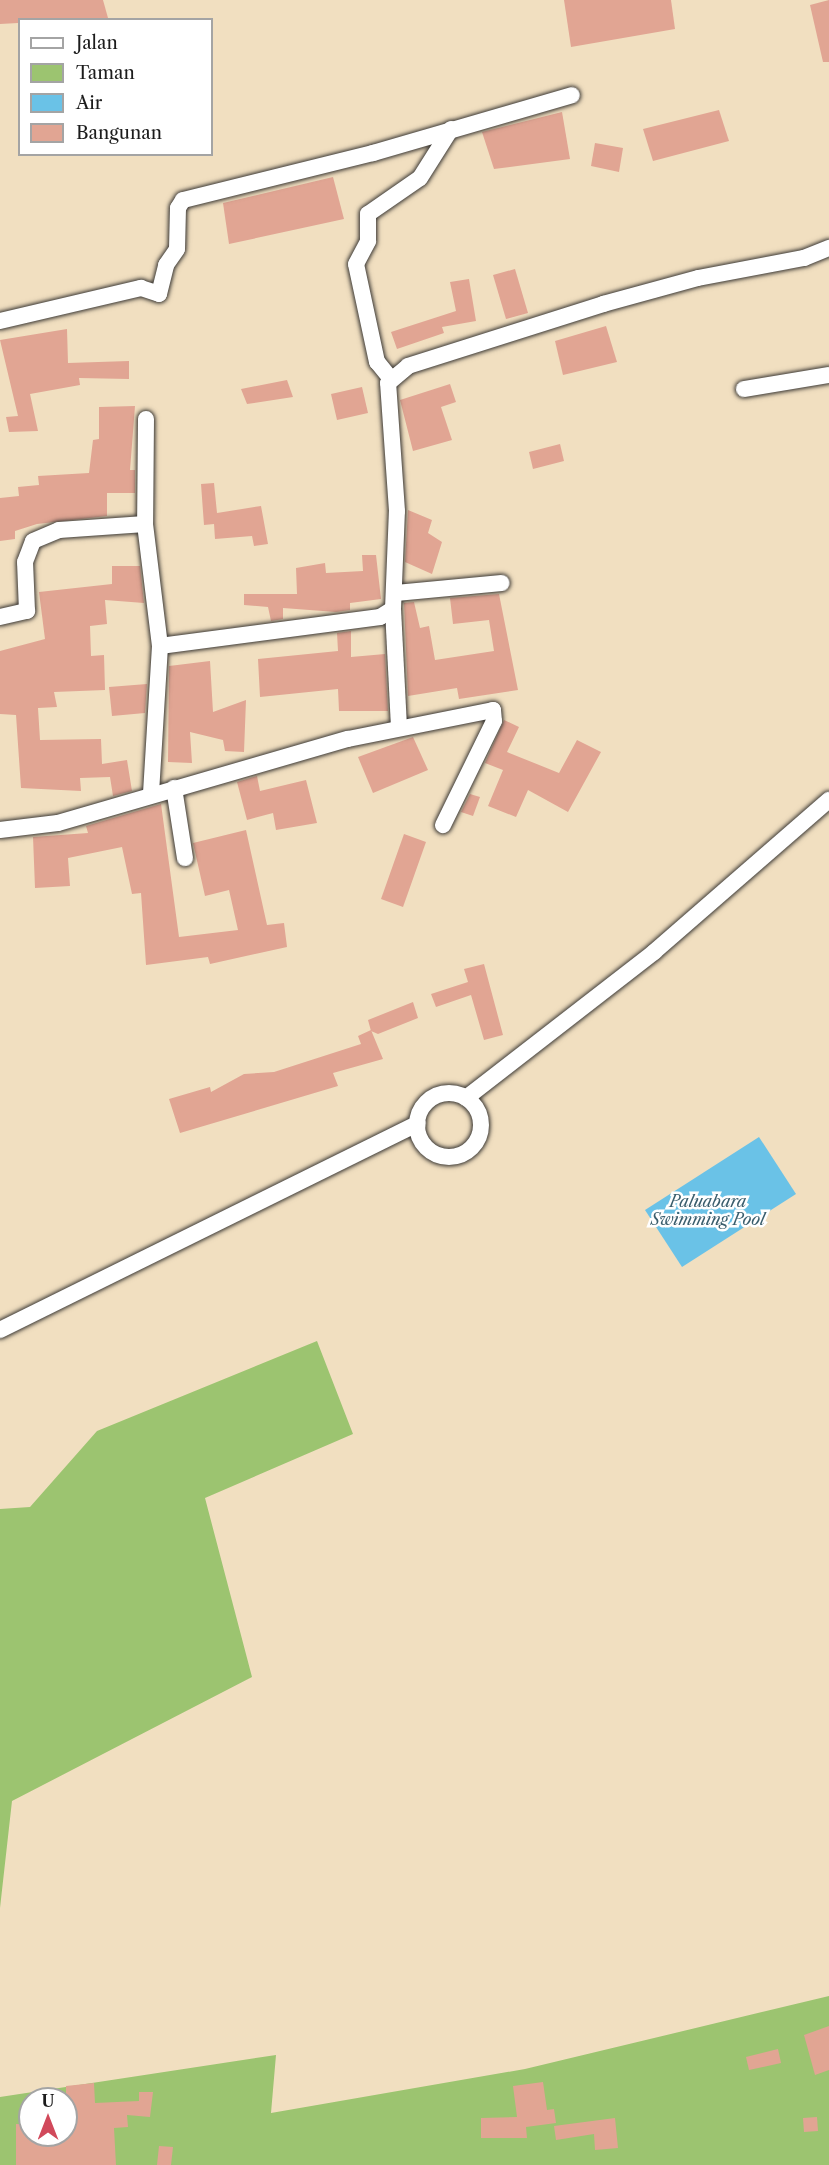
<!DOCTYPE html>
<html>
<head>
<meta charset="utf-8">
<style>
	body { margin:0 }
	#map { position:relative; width:829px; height:2165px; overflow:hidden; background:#f1dfc0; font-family:"Libre Caslon Text",serif }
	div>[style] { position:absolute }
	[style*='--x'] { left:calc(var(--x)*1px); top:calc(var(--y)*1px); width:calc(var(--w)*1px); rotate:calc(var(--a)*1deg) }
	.green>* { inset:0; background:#9cc470 }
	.water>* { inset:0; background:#6ac2e7 }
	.building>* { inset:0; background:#e1a593 }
	.roads { filter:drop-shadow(0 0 2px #3c3935) drop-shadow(0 0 2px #3c3935) }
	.street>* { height:16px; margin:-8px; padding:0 8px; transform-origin:8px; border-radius:8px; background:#fff }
	.street>.ring { margin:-8px; padding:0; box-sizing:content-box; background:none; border:16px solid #fff; border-radius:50% }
	span { translate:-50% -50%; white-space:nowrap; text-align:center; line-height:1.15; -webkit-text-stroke:5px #fff; paint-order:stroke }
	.water-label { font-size:16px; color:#3b5e6d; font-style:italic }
	.legend { position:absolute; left:18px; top:18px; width:195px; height:138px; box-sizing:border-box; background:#fff; border:2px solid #a4a4a4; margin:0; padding:8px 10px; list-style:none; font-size:18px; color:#1c1c1c }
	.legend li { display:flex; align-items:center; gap:12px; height:30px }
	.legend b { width:30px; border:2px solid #a4a4a4 }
	.north { position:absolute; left:18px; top:2087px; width:60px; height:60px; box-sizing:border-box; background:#fff; border:2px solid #a4a4a4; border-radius:50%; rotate:0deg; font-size:16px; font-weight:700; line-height:24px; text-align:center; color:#1c1c1c }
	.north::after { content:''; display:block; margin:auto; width:21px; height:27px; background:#d1495b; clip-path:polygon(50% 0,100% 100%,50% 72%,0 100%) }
</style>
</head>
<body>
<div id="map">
	<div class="green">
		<div style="clip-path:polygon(317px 1341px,353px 1434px,205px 1498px,252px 1677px,12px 1801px,0 1908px,0 1509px,30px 1507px,97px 1431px)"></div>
		<div style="clip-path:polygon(evenodd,829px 1996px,829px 2165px,0 2165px,0 2097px,276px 2055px,271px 2113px,525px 2069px,829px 1996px,30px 2099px,66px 2099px,66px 2135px,30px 2135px,30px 2099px)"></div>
	</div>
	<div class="water">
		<div style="clip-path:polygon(759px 1137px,796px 1194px,682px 1267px,645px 1210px)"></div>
	</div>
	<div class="building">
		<div style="clip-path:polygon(0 0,103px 0,108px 18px,0 24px)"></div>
		<div style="clip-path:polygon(564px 0,671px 0,675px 29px,571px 47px)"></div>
		<div style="clip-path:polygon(829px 0,829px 62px,823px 62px,810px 5px)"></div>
		<div style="clip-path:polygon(719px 110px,729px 141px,653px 161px,643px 129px)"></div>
		<div style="clip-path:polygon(562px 112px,570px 159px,494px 169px,482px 132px)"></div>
		<div style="clip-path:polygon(595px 143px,623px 148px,619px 172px,591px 166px)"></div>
		<div style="clip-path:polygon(333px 177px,344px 219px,229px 244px,223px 203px)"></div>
		<div style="clip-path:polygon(515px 269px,528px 313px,506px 319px,493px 275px)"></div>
		<div style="clip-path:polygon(469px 279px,476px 321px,442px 327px,444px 333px,397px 349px,391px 332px,456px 311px,450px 282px)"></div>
		<div style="clip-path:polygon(606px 326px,617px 362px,563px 375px,555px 341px)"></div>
		<div style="clip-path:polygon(67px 329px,68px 363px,129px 361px,129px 379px,79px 378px,80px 385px,30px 394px,38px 431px,9px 432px,6px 417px,18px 416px,0 340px)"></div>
		<div style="clip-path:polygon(287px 380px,293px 397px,247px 404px,241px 389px)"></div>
		<div style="clip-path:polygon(450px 384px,456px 402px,441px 407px,452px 440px,413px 451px,400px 400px)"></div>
		<div style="clip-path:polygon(362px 387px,368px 413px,337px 420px,331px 394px)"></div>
		<div style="clip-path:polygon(135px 406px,130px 470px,135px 470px,135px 493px,107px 493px,107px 516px,37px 524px,15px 531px,15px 539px,0 541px,0 498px,19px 496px,18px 487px,39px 485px,38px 476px,89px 473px,93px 440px,99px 439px,99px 407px)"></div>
		<div style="clip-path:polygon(560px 444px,564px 461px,533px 469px,529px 452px)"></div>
		<div style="clip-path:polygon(214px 483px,217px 513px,261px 506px,268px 544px,254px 546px,252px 536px,215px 539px,214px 524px,204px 525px,201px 484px)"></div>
		<div style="clip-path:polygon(408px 510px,432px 520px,428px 533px,442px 542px,432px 574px,405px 562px)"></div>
		<div style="clip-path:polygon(362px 555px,376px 555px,381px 599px,350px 603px,350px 610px,336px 612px,283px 608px,283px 619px,271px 621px,268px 607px,244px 605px,244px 594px,297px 594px,296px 568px,325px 563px,326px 573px,363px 571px)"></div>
		<div style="clip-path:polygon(112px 566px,140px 566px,144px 603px,105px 600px,107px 624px,90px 626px,91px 656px,104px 655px,105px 690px,54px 692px,57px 707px,38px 708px,40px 740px,101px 739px,102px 764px,127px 760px,132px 791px,113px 796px,110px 777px,80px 778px,81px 791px,21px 788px,16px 715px,0 714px,0 651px,45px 639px,39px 592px,112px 584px)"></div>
		<div style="clip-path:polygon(499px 594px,518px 690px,459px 699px,457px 688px,408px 696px,404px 603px,414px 602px,420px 628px,429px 626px,435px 660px,494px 651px,489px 620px,453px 624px,450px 598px)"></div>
		<div style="clip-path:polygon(351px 631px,351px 657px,385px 654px,388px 711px,339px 711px,338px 689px,260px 697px,258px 659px,338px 651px,337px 633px)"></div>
		<div style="clip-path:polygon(210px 661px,213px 712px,246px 700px,244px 752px,225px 751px,223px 740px,190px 732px,192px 763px,168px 762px,169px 666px)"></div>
		<div style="clip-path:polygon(147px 684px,145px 713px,112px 716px,109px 687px)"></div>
		<div style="clip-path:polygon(504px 720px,519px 727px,507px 752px,559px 773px,577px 740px,601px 752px,568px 812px,528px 790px,516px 817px,488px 806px,503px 770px,485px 763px)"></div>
		<div style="clip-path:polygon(413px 737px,428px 770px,373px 793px,358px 757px)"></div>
		<div style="clip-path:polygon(257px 776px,260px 791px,306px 780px,317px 823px,276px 830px,273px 813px,247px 820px,237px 782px)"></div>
		<div style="clip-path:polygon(470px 794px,480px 797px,473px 816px,461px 812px)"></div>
		<div style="clip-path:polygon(161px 804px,179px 937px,238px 930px,229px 890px,205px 896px,193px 843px,246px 830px,267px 925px,284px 923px,287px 947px,210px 964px,208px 957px,146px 965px,141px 893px,132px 894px,122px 847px,68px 858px,70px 886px,35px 888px,33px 837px,88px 833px,86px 826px)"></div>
		<div style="clip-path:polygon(404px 834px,426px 842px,403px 907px,381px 899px)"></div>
		<div style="clip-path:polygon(484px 964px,503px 1035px,484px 1040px,471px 995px,436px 1007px,431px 994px,468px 982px,464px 969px)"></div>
		<div style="clip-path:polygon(413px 1002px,418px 1018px,378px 1034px,371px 1031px,368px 1020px)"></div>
		<div style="clip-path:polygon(371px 1030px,383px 1059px,333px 1073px,338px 1086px,180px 1133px,169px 1099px,210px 1087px,211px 1092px,244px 1074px,274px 1072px,361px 1044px,358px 1036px)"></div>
		<div style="clip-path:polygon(829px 2026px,829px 2070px,815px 2075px,804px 2035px)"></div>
		<div style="clip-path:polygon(778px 2049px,781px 2063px,749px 2070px,746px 2057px)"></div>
		<div style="clip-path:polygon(543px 2082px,547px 2110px,554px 2109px,556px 2123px,526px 2127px,527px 2138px,481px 2138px,481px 2118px,517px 2117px,513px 2086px)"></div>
		<div style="clip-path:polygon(94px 2083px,95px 2103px,139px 2101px,139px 2092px,153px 2092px,150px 2117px,127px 2115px,128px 2127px,114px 2128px,116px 2165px,16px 2165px,16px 2124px,30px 2125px,30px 2135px,66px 2135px,66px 2086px)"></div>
		<div style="clip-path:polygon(817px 2117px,818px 2131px,804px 2132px,803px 2118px)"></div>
		<div style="clip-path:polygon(615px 2118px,618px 2148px,595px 2150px,594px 2134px,556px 2140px,554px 2126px)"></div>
		<div style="clip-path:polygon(159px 2146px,173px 2147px,171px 2165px,157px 2165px)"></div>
	</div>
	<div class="roads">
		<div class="street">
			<div style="--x:0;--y:321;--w:145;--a:-13.2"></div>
			<div style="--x:141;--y:288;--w:19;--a:18"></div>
			<div style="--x:159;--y:294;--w:30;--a:-76"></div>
			<div style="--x:166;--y:265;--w:19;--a:-55"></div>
			<div style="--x:177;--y:249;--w:41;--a:-88.6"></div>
			<div style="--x:178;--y:208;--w:9;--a:-58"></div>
			<div style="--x:183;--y:200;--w:196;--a:-13.9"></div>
			<div style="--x:373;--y:153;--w:207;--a:-16.2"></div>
			<div style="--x:391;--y:379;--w:22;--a:-129"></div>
			<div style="--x:377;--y:362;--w:100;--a:-102.1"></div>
			<div style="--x:356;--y:264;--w:26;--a:-62"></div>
			<div style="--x:368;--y:241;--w:27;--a:-90"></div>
			<div style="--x:368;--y:214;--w:63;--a:-34.7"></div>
			<div style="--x:420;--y:178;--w:58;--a:-57.7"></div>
			<div style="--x:744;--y:389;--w:86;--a:-9.4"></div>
			<div style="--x:146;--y:419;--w:105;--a:90.5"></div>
			<div style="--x:145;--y:524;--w:123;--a:83"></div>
			<div style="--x:160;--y:646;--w:149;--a:93.5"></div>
			<div style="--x:396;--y:593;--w:106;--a:-5.4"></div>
			<div style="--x:393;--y:609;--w:119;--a:87.1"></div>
			<div style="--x:0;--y:617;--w:28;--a:-13"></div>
			<div style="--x:27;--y:611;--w:49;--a:-92.3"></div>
			<div style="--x:25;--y:562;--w:22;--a:-69"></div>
			<div style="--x:33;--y:541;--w:28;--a:-23"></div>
			<div style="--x:59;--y:530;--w:86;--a:-4"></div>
			<div style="--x:160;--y:646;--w:222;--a:-7.5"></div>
			<div style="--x:380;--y:617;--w:15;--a:-32"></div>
			<div style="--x:393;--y:609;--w:98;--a:-87.7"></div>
			<div style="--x:397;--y:511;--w:128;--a:-94"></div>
			<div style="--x:388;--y:383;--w:26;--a:-40"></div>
			<div style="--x:408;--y:366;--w:205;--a:-17.6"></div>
			<div style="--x:603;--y:304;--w:98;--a:-15.3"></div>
			<div style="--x:698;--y:278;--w:108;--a:-10.7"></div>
			<div style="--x:804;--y:258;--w:27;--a:-22"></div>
			<div style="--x:174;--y:788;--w:71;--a:81.1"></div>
			<div style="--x:0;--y:830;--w:58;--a:-6.9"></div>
			<div style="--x:58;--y:823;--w:302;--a:-16.2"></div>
			<div style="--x:348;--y:739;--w:148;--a:-11.3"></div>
			<div style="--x:493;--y:710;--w:11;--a:85"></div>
			<div style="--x:494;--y:721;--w:116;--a:116.1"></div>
			<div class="ring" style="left:417px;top:1093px;width:48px;height:48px"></div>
			<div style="--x:466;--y:1098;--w:238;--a:-37.8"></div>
			<div style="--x:654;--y:952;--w:232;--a:-41"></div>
			<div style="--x:0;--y:1330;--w:466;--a:-26.3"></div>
		</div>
	</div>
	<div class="water-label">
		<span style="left:708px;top:1210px">Paluabara<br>Swimming Pool</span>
	</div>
	<ul class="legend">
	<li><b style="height:8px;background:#fff"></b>Jalan</li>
	<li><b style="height:16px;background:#9cc470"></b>Taman</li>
	<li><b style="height:16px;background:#6ac2e7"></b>Air</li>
	<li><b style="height:16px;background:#e1a593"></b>Bangunan</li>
	</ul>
	<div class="north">U</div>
</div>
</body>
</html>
